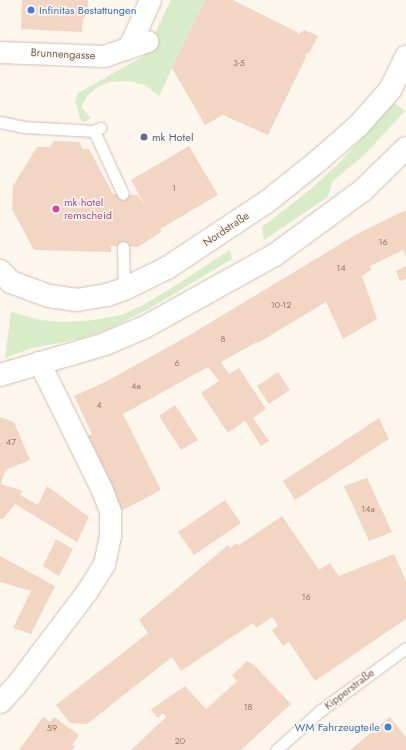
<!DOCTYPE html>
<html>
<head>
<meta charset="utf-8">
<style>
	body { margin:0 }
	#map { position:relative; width:406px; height:750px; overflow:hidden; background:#fdf6ec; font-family:Jost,sans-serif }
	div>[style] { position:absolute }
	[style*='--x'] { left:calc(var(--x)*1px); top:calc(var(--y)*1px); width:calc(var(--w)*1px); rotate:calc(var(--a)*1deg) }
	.green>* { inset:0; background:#d8ecc9 }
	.building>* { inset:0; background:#f3d5c3 }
	.roads { filter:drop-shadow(0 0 1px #d1beb0) drop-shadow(0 0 1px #d1beb0) }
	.service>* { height:11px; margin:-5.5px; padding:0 5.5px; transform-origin:5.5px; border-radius:5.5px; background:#fff }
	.minor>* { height:21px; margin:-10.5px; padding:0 10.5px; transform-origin:10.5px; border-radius:10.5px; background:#fff }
	.secondary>* { height:22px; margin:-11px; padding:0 11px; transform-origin:11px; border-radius:11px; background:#fff }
	.dots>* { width:11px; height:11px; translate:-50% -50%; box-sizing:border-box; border:2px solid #fffaf3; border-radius:50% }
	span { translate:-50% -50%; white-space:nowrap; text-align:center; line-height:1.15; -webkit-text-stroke:3px #fffaf3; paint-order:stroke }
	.number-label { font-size:9px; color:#987a6a }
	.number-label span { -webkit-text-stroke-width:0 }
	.shop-label { font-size:11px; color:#366cbe }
	.left { translate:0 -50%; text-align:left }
	.right { translate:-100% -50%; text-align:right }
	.street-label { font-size:11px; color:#7a5c4d }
	.service-label { font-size:11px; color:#4e5e75 }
	.hotel-label { font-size:11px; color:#b23c85 }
</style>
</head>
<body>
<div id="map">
	<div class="green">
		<div style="clip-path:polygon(171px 0,205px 0,159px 96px,145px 85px,129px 81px,109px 82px,96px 88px,88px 95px,81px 107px,91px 118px,85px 122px,81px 121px,75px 101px,78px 93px,144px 56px)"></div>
		<div style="clip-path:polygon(394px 103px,405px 111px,364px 155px,333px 181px,328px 197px,264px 240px,262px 227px,311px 189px,340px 162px)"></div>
		<div style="clip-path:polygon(230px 250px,232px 259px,152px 307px,107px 330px,83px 338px,29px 349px,5px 358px,11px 312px,40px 320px,64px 322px,94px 320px,121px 315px,143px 305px,170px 289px)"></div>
	</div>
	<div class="building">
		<div style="clip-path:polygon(22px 0,88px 0,87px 14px,85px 14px,85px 18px,83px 18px,82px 32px,21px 29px)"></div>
		<div style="clip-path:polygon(205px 0,233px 0,297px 32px,298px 34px,305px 30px,318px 36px,310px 52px,305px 55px,306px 57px,268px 135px,223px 115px,205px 125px,172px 68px)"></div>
		<div style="clip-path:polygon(54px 141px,79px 142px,83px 149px,89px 149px,113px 194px,138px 195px,147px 209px,131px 180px,189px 146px,218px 195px,160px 229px,161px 232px,138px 247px,111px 246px,111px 252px,34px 250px,12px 209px,13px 186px,37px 147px,50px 147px)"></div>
		<div style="clip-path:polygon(406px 210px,406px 257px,403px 250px,370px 266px,371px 270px,362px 276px,377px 319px,343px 339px,326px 302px,258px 343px,257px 342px,221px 362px,229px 374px,239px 368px,266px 409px,253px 418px,269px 441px,261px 446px,245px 421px,228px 433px,201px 393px,219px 381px,208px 367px,123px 414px,161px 490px,121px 511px,85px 437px,92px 434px,74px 396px,107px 381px,188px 336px,357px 234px)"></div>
		<div style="clip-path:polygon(406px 266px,406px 279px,400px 281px,396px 271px)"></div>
		<div style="clip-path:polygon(278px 372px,290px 390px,269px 404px,257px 386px)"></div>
		<div style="clip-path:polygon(175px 405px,198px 440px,181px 450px,159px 416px)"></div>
		<div style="clip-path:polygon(0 417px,14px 422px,30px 460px,8px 469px,4px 473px,1px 484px,23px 491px,20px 495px,38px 505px,47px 486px,89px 517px,77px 542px,15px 504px,3px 519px,0 519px)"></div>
		<div style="clip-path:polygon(379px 418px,389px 439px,295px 500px,283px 481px)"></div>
		<div style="clip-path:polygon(367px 478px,392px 532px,369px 541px,344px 486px)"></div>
		<div style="clip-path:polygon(225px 500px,241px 523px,194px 555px,178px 532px)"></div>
		<div style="clip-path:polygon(282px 516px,319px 570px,330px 563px,339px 576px,394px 554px,406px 581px,406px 619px,315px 681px,289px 642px,283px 646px,272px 630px,278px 626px,272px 617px,256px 628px,253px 623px,181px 671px,172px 657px,87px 724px,70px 723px,56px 705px,148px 633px,139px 620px,228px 545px,230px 548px,237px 543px,239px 545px)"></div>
		<div style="clip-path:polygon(56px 539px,73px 549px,59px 576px,43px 566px)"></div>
		<div style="clip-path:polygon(0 556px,55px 586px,31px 634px,13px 628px,31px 591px,0 582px)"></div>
		<div style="clip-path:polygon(247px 661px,254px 665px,291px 704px,241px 750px,131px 750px,166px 717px,163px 713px,158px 718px,151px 710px,156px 706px,185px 686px,206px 709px,237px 681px,232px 675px)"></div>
		<div style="clip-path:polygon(43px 717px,50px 722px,54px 717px,79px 735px,72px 745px,75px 746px,72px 750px,19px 750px)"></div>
		<div style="clip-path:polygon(390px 717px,406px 737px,406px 750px,350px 750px)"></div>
	</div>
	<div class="roads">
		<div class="service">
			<div style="--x:0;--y:122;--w:24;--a:12"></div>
			<div style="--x:23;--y:127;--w:71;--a:3.2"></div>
			<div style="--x:94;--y:131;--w:7;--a:-27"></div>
			<div style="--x:94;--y:131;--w:69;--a:65.3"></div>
			<div style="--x:123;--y:247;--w:42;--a:88.6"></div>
			<div style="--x:276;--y:750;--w:60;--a:-41.6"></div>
			<div style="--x:321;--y:710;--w:105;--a:-36.1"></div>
		</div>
		<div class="minor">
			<div style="--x:126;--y:49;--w:11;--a:-56"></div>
			<div style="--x:132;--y:40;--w:44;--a:-65.8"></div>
			<div style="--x:0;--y:52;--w:104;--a:2.2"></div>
			<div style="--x:104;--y:56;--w:46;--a:-18.8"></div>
			<div style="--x:0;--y:702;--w:22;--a:-47"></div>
			<div style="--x:15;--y:686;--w:119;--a:-52.8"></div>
			<div style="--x:87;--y:591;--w:32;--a:-58"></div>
			<div style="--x:104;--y:564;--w:29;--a:-78"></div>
			<div style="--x:110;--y:536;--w:25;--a:-90"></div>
			<div style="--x:110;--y:511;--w:22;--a:-111"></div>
			<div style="--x:102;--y:490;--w:143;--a:-116.2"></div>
		</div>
		<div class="secondary">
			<div style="--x:0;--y:271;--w:16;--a:45"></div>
			<div style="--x:11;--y:282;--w:40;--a:20.2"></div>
			<div style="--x:49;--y:296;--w:27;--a:8"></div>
			<div style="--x:76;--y:300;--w:31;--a:-9"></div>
			<div style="--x:107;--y:295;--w:18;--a:-19"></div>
			<div style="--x:124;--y:289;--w:48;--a:-26"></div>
			<div style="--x:167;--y:268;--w:121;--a:-33.6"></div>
			<div style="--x:268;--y:201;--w:64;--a:-38.7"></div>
			<div style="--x:318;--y:161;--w:53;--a:-41.2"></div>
			<div style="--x:358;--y:126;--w:48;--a:-48.4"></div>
			<div style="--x:390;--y:90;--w:37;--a:-64"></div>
			<div style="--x:0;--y:375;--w:109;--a:-16.4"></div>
			<div style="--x:105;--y:344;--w:43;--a:-23"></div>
			<div style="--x:145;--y:327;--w:150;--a:-29.1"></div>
			<div style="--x:276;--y:254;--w:108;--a:-36.3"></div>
			<div style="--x:363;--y:190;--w:60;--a:-44.3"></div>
		</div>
	</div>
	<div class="dots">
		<div style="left:31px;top:10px;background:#3f7fe0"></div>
		<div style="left:144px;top:137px;background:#5c6f8a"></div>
		<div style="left:56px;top:209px;background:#d1479c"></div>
		<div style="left:388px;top:727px;background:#3f7fe0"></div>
	</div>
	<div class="number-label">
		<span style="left:239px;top:63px">3-5</span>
		<span style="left:174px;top:188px">1</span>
		<span style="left:383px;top:242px">16</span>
		<span style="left:341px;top:268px">14</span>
		<span style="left:281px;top:305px">10-12</span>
		<span style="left:223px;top:339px">8</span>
		<span style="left:177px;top:363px">6</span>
		<span style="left:136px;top:386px">4a</span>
		<span style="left:99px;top:405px">4</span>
		<span style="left:11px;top:442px">47</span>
		<span style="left:368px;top:509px">14a</span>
		<span style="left:306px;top:597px">16</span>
		<span style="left:248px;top:707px">18</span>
		<span style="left:52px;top:728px">59</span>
		<span style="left:180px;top:741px">20</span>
	</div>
	<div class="shop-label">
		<span class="left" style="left:39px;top:10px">Infinitas Bestattungen</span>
		<span class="right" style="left:380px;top:727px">WM Fahrzeugteile</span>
	</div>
	<div class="street-label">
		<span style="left:63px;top:54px;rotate:3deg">Brunnengasse</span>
		<span style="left:226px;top:229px;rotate:-34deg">Nordstraße</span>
		<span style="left:349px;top:689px;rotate:-37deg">Kipperstraße</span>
	</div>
	<div class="service-label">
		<span class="left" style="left:152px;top:137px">mk Hotel</span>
	</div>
	<div class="hotel-label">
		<span class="left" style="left:64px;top:209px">mk hotel<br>remscheid</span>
	</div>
</div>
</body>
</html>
